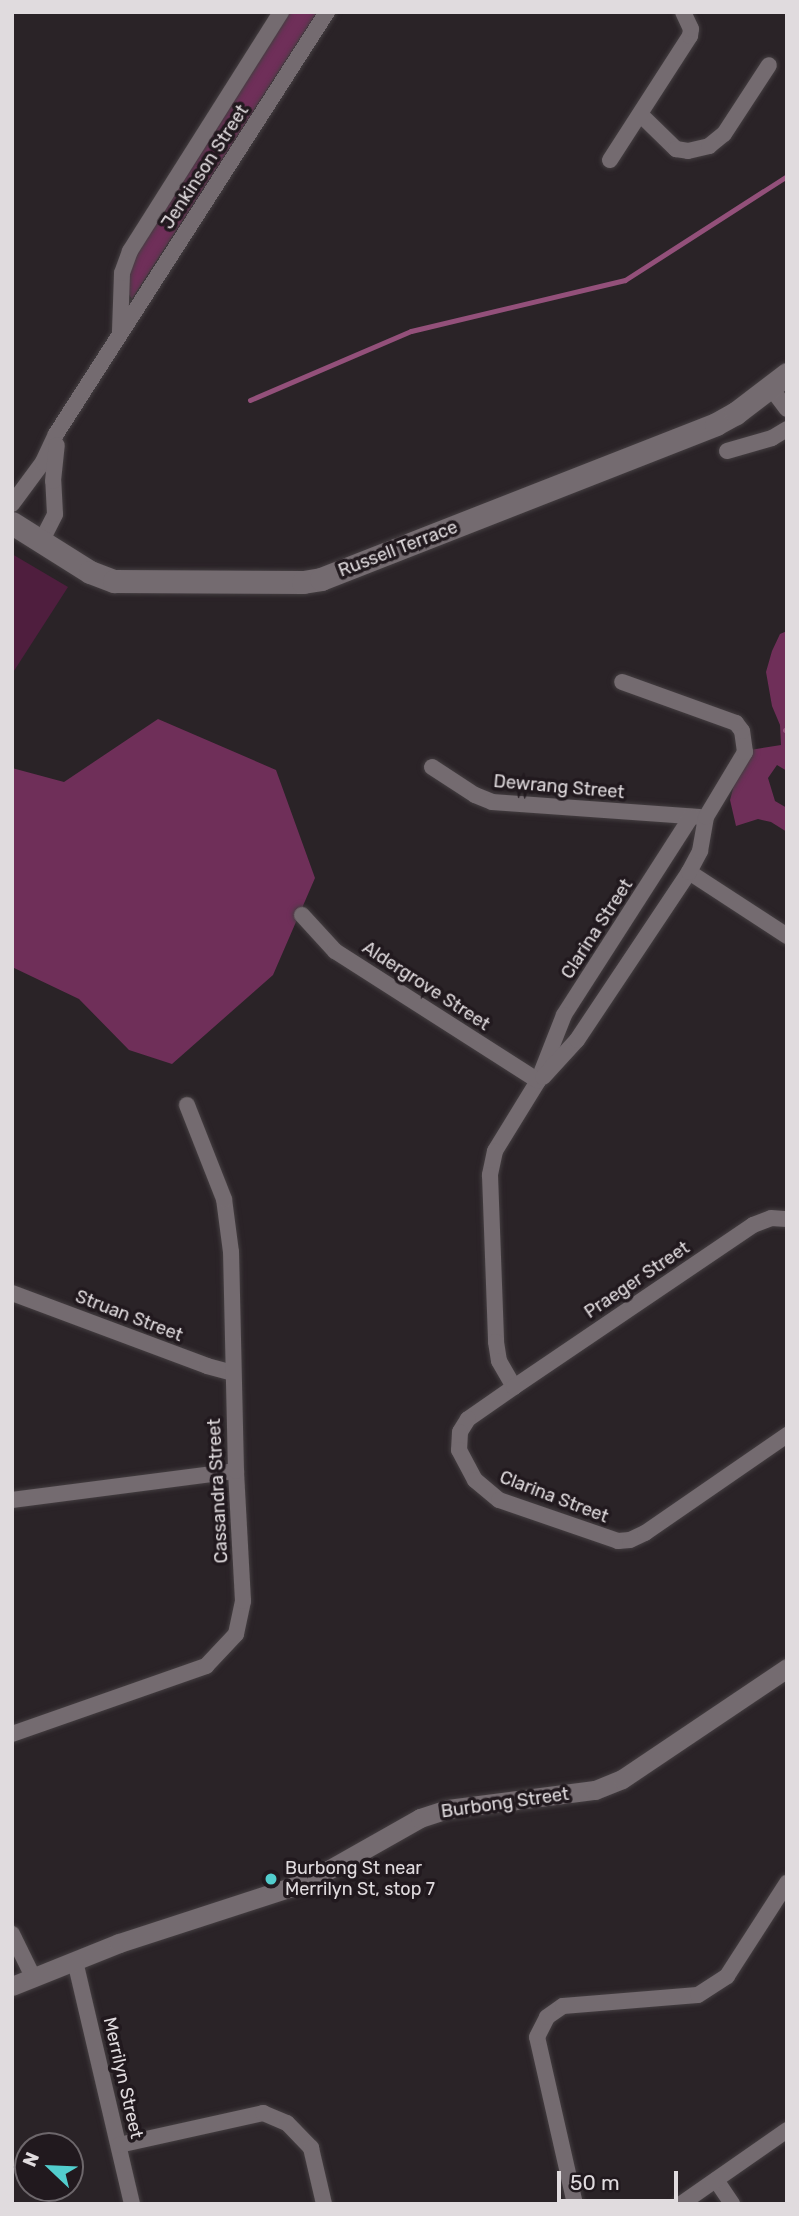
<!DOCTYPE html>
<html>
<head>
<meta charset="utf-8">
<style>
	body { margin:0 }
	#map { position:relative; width:799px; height:2216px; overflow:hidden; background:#2a2327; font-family:Rubik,sans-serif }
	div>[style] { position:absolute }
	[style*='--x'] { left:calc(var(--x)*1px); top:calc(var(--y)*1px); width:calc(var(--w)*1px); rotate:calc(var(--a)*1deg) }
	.green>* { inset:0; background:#4f1e3e }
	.forest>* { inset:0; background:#6f2f59 }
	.stream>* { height:5px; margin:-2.5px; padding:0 2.5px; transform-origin:2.5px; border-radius:2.5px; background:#93507a }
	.roads { filter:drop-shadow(0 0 2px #443e41) drop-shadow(0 0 2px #443e41) }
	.minor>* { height:16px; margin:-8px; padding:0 8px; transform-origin:8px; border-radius:8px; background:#746b70 }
	.tertiary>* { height:19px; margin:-9.5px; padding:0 9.5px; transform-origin:9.5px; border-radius:9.5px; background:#746b70 }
	.secondary>* { height:23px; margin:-11.5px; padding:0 11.5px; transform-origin:11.5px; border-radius:11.5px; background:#746b70 }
	.dots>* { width:19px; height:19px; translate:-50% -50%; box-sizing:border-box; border:4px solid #21191e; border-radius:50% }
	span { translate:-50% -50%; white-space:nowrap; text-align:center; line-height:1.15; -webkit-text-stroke:7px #21191e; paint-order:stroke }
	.street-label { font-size:18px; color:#e0dbde }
	.poi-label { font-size:18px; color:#e0dbde }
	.left { translate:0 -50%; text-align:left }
	.frame { position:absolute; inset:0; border:14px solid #e0dbde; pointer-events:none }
	.north { position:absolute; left:14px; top:2132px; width:70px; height:70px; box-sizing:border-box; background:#21191e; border:2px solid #6d676b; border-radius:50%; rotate:293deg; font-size:19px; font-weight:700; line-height:28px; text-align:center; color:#e0dbde }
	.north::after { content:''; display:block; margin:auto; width:24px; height:32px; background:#52cdcd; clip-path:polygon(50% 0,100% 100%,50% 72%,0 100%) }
	.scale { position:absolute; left:557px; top:2171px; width:121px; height:32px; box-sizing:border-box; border:4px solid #e0dbde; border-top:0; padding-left:9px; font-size:21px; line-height:24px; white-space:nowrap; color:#e0dbde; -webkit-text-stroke:5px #21191e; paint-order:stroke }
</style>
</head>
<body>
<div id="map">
	<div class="green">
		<div style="clip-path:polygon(12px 554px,68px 587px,12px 674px)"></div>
	</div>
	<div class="forest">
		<div style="clip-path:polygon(290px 12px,317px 12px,132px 299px,127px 292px,128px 277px,140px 246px)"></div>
		<div style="clip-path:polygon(787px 631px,787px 771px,777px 765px,768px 778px,775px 801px,787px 808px,787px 832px,771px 822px,758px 819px,736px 826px,730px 800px,736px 777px,750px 750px,781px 745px,780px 725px,772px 706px,766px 672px,772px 651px,780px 634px)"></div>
		<div style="clip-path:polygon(158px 719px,276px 770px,315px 878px,273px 975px,172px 1064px,129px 1050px,79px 999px,12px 967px,12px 768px,64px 782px)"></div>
	</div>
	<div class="stream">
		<div style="--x:250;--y:400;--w:175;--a:-23.2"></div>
		<div style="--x:411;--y:331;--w:220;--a:-13.4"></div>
		<div style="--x:625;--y:280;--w:193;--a:-32.7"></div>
		<div style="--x:785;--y:730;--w:2;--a:27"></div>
	</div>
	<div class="roads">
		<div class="minor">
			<div style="--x:641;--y:115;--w:49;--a:44.2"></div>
			<div style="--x:676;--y:149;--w:12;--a:9"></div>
			<div style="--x:688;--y:151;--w:22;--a:-13"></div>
			<div style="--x:709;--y:146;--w:19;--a:-39"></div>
			<div style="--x:724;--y:134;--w:82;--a:-56.9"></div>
			<div style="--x:610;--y:160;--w:148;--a:-57.2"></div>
			<div style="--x:690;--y:36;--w:7;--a:-82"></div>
			<div style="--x:691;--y:29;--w:19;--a:-115"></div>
			<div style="--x:120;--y:331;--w:58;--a:-88"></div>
			<div style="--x:122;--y:273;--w:23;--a:-70"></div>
			<div style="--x:130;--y:251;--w:283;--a:-57.7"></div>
			<div style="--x:771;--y:388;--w:26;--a:53"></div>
			<div style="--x:727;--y:451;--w:47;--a:-16.1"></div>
			<div style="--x:772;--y:438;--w:17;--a:-31"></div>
			<div style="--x:12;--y:504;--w:52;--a:-53.6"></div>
			<div style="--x:43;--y:462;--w:31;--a:-65"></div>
			<div style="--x:56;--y:434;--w:502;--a:-57.29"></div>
			<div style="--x:41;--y:542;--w:31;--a:-63"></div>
			<div style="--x:55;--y:514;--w:33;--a:-93"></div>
			<div style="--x:53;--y:481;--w:36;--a:-84"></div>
			<div style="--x:432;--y:767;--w:51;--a:33.1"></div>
			<div style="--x:475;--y:795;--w:18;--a:22"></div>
			<div style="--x:492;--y:802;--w:208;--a:4.1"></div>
			<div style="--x:691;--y:817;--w:235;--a:122.7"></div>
			<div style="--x:564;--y:1015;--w:71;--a:111.5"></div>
			<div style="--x:538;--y:1081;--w:82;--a:121.6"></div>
			<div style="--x:495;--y:1151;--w:25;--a:102"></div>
			<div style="--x:490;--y:1175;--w:167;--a:87.9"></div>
			<div style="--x:496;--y:1342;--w:19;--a:81"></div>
			<div style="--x:499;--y:1361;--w:30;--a:60"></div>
			<div style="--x:514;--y:1387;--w:56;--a:145.2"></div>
			<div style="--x:468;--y:1419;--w:15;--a:122"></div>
			<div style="--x:460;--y:1432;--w:18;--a:93"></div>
			<div style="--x:459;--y:1450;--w:34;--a:62"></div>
			<div style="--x:475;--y:1480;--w:31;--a:40"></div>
			<div style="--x:499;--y:1500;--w:126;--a:19"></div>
			<div style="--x:618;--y:1541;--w:12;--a:-5"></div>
			<div style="--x:630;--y:1540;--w:17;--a:-25"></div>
			<div style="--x:645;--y:1533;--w:173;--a:-34.6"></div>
			<div style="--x:689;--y:872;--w:117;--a:33.1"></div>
			<div style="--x:302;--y:915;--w:49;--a:47.5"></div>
			<div style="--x:335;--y:951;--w:241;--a:32.6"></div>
			<div style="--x:543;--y:1077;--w:50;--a:-47.4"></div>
			<div style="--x:577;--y:1040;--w:202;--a:-56.3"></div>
			<div style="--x:689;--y:872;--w:24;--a:-62"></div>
			<div style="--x:700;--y:851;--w:35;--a:-80"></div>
			<div style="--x:706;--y:817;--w:76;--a:-59"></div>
			<div style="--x:745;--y:752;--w:21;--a:-98"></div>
			<div style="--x:742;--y:731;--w:10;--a:-127"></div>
			<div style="--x:736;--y:723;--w:121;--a:-160.2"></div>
			<div style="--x:12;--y:1293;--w:208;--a:20.5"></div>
			<div style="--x:207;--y:1366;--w:27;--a:15"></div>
			<div style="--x:514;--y:1387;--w:289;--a:-34.1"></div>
			<div style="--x:753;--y:1225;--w:19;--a:-21"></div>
			<div style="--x:771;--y:1218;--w:16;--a:4"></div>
			<div style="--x:12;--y:1500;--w:226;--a:-7.4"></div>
			<div style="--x:12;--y:1734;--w:206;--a:-19.3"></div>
			<div style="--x:206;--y:1666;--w:44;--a:-46.8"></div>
			<div style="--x:236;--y:1634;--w:34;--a:-78"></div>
			<div style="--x:243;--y:1601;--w:130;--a:-93.1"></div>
			<div style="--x:236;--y:1471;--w:219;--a:-91.3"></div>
			<div style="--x:231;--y:1252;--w:53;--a:-97.5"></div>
			<div style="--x:224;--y:1199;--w:101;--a:-111.5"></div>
			<div style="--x:12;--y:1934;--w:50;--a:63.9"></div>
			<div style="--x:75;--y:1961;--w:250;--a:76.8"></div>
			<div style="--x:119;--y:2145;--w:148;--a:-12.5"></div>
			<div style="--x:263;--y:2113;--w:26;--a:23"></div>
			<div style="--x:287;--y:2123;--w:35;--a:46"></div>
			<div style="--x:311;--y:2148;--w:57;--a:76.9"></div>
			<div style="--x:716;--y:2180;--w:29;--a:56"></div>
			<div style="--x:575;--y:2204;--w:171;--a:-102.8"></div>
			<div style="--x:537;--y:2037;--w:22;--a:-63"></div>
			<div style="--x:547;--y:2017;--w:19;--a:-35"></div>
			<div style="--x:563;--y:2006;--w:135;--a:-4.7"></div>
			<div style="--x:698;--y:1995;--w:35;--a:-33"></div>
			<div style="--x:727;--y:1976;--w:111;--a:-57.2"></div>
			<div style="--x:681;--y:2204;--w:129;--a:-34.9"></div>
		</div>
		<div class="tertiary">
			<div style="--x:12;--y:1986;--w:115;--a:-21.9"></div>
			<div style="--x:119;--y:1943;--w:198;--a:-18"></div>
			<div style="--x:307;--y:1882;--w:130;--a:-29.5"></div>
			<div style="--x:420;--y:1818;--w:29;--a:-18"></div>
			<div style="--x:448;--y:1809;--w:148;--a:-7.4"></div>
			<div style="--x:595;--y:1790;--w:29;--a:-22"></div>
			<div style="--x:622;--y:1779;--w:199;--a:-33.9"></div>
		</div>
		<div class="secondary">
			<div style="--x:12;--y:523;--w:92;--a:32.1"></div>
			<div style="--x:90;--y:572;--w:26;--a:21"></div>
			<div style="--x:114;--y:581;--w:189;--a:0.3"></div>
			<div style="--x:303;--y:582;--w:18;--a:-9"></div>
			<div style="--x:321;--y:579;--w:424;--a:-21.4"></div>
			<div style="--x:716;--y:424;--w:23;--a:-29"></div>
			<div style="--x:736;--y:413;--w:64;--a:-37.4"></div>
		</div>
	</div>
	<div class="dots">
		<div style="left:271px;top:1879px;background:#52cdcd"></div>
	</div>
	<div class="street-label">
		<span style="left:205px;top:167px;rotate:-57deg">Jenkinson Street</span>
		<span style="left:398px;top:549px;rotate:-21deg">Russell Terrace</span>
		<span style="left:559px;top:787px;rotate:5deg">Dewrang Street</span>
		<span style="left:597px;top:929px;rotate:-57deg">Clarina Street</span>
		<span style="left:426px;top:986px;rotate:33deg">Aldergrove Street</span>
		<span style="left:637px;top:1280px;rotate:-34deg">Praeger Street</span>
		<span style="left:129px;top:1316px;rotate:21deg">Struan Street</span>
		<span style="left:218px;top:1491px;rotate:-93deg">Cassandra Street</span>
		<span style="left:554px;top:1497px;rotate:21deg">Clarina Street</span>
		<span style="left:505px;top:1803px;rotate:-8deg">Burbong Street</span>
		<span style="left:123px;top:2078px;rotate:77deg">Merrilyn Street</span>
	</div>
	<div class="poi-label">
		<span class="left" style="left:285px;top:1879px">Burbong St near<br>Merrilyn St, stop 7</span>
	</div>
	<div class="frame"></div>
	<div class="north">N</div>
	<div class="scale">50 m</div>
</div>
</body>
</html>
